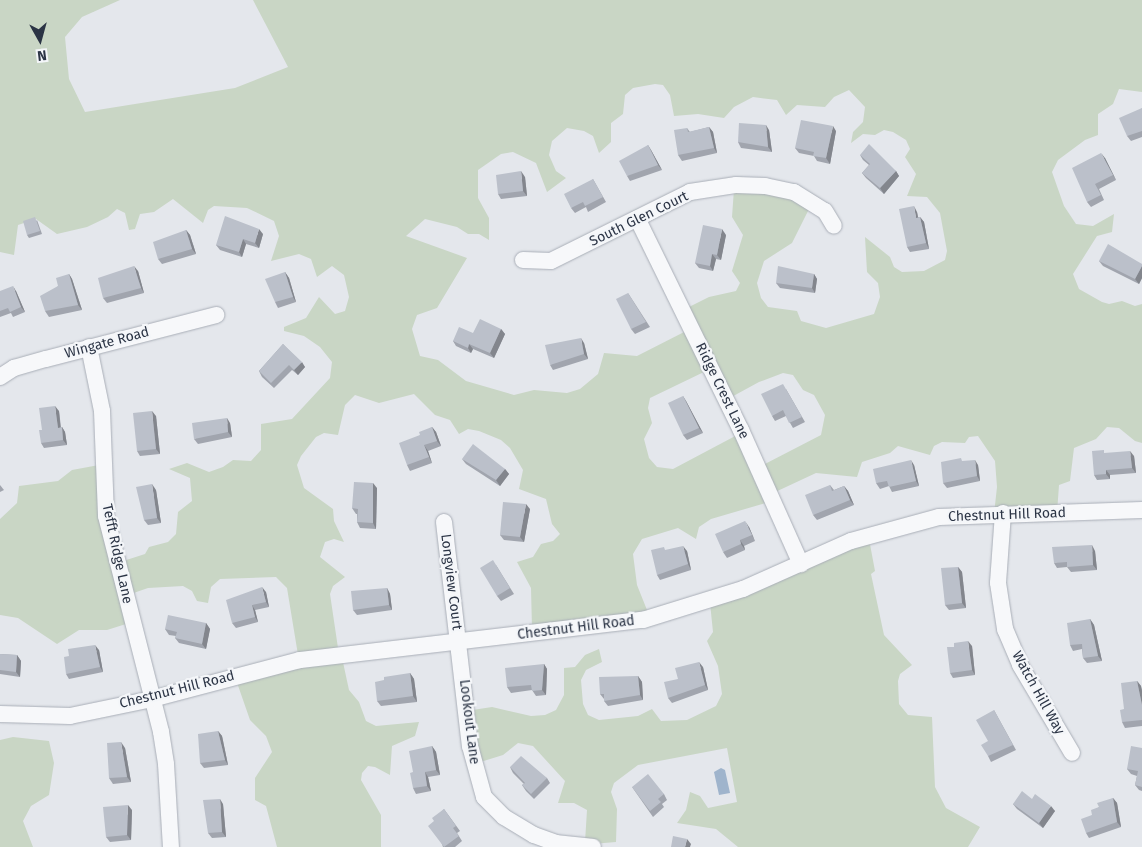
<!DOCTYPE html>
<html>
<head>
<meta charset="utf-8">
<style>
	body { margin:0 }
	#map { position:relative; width:1142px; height:847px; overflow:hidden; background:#e4e7ec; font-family:"Fira Sans",sans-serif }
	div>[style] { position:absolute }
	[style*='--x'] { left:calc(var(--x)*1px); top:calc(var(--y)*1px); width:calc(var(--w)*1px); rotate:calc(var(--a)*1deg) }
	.green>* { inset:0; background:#c9d6c5 }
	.water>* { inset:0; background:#9fb4cc }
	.roads { filter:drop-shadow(0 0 1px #a9aeb7) drop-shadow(0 0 1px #a9aeb7) }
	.minor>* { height:16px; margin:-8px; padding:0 8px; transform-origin:8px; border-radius:8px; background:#f7f8fa }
	.wall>* { inset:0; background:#a1a5ae }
	.shaded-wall>* { inset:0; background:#83868d }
	.building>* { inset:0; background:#bbc0ca }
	span { translate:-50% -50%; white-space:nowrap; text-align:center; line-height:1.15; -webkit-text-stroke:4.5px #f4f6f9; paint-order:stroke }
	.street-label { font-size:14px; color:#2b3445 }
	.north { position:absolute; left:15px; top:15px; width:50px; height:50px; -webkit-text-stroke:4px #f4f6f9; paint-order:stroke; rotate:173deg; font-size:14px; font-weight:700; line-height:20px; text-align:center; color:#2b3445 }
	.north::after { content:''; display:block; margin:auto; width:18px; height:22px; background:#2b3445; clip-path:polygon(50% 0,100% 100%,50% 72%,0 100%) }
</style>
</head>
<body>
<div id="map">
	<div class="green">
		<div style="clip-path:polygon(evenodd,0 0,120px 0,82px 17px,65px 37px,69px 79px,85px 112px,235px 88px,288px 67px,253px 0,1142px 0,1142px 92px,1119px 89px,1113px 104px,1098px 114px,1098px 135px,1085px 140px,1058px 160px,1052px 172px,1064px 206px,1076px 224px,1093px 226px,1114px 214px,1112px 232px,1097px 236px,1073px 274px,1079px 289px,1102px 302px,1109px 304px,1122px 301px,1135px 306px,1142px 304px,1142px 443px,1135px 441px,1119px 428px,1107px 427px,1096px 439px,1074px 448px,1070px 481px,1059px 485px,1057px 513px,994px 514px,997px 487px,995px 461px,978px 436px,969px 437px,965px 443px,942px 442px,934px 446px,930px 455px,898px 446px,890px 453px,862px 462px,857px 477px,816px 473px,771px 494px,769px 502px,711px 519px,699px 527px,696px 539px,678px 528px,642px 539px,633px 554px,637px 585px,649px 615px,532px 629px,531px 588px,517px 562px,533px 557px,541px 544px,553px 541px,560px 534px,552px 524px,546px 499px,519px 489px,523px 470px,510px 448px,501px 440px,479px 431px,468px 429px,459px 434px,450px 420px,435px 415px,414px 394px,379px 403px,355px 395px,345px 405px,338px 435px,324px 433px,316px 437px,301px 456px,297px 465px,304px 488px,333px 509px,334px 521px,344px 542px,334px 539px,325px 542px,320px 557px,345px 577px,333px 586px,330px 594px,338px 648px,341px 653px,349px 690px,359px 702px,366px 721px,376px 726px,419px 722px,415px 736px,392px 746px,390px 775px,375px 767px,368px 766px,362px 773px,361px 780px,381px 815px,381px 847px,277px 847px,266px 806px,255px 800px,255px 778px,272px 752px,266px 736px,250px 720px,234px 674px,298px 655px,287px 588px,276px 577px,220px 579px,211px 587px,208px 603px,197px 601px,192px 591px,183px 586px,148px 588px,125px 596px,126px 624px,107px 630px,79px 630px,57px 644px,18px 618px,0 615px,0 519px,17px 503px,19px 486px,58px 481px,72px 470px,99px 465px,117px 563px,145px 554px,149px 547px,168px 542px,176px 534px,178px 512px,192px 501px,190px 478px,169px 469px,187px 463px,209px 472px,223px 467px,233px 460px,251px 461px,261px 450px,261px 424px,292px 419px,330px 378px,332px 362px,320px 347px,304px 336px,284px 331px,284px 327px,306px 318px,319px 297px,335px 314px,345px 311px,349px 297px,344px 275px,332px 266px,317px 277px,311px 259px,299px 254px,271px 261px,279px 236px,274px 221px,247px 208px,214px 206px,208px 210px,203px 223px,173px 199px,154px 212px,140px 214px,135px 229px,129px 230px,125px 213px,117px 209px,108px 217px,87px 227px,57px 234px,36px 219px,18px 225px,14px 255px,0 252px,0 0,655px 84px,663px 85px,670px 95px,674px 116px,698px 114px,724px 118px,734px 107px,753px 97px,777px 100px,786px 115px,797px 105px,825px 107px,834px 97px,849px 90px,865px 107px,863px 122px,853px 132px,851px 143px,863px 134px,875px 135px,884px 130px,893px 132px,906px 140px,910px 149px,905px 157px,916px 174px,907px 196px,927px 197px,940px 213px,947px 251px,945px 260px,924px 271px,902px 272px,894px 267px,890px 257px,865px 237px,867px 272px,878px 283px,880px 297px,874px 314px,826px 328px,801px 321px,797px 311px,768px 307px,761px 298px,757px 283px,764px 261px,792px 243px,811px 205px,778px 190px,734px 189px,732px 217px,743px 235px,732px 271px,740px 283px,736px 291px,709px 297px,685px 309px,690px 329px,637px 356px,604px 353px,598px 374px,580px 389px,567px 393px,534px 390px,514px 395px,466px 381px,438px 360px,420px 356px,412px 329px,417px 315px,437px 308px,467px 258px,406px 236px,425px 219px,457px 227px,468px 234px,479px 234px,489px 240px,489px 218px,478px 198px,478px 170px,501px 154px,513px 152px,536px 163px,547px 192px,566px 178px,556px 171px,549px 155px,552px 141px,567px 128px,584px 131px,593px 136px,599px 153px,611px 142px,611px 123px,623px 114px,625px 95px,633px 88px,655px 84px,0 0,706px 371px,726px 400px,759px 382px,783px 373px,793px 375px,803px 390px,814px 395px,825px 415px,821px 435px,759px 467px,739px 434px,673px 469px,657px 467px,649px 458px,644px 439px,652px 423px,648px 408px,650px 398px,706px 371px)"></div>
		<div style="clip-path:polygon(869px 539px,875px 571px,871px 574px,884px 635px,912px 665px,900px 674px,898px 681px,899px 704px,908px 715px,932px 717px,935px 787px,946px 808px,980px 827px,968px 847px,738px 847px,716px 829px,677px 823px,686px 810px,690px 792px,700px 796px,708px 808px,737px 802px,727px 748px,638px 765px,614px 783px,611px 792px,617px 809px,616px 842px,592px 844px,585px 842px,587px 810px,574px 803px,558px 803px,565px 781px,533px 746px,518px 743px,503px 755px,474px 764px,466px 711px,492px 707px,531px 716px,545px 715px,556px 710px,564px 695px,564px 668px,575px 667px,585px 655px,599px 649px,602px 662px,586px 670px,581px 680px,583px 704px,588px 715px,599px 720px,638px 716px,652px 709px,661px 721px,687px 720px,716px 706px,722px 694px,718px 666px,707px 641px,713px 632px,710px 603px)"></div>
		<div style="clip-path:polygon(13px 737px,49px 741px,54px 763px,49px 795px,31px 806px,23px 821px,33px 847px,0 847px,0 740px)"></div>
	</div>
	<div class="water">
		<div style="clip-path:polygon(721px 768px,725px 770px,730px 793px,719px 795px,714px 772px)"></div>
	</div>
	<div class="roads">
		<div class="minor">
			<div style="--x:638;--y:220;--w:234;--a:63.9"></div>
			<div style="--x:741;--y:430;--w:147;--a:65.9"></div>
			<div style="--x:523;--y:260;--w:28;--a:2"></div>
			<div style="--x:551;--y:261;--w:155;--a:-26.4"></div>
			<div style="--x:690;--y:192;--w:47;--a:-8.7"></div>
			<div style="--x:736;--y:185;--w:29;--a:2"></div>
			<div style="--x:765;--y:186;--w:30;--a:12"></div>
			<div style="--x:794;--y:192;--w:36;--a:32"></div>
			<div style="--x:825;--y:211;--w:17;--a:59"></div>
			<div style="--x:89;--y:347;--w:65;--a:78.5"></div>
			<div style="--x:102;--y:411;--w:105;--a:87.8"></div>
			<div style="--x:106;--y:516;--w:223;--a:75.7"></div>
			<div style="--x:161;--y:732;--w:32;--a:81"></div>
			<div style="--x:166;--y:764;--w:83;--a:86.6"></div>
			<div style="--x:0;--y:377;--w:17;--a:-33"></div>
			<div style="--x:14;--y:368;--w:33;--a:-16"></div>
			<div style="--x:46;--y:359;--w:176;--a:-14.5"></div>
			<div style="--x:1003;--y:513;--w:70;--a:94.1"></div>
			<div style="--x:998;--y:583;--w:47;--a:81.3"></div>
			<div style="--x:1005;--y:629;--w:39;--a:67"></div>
			<div style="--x:1020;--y:665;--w:102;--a:59.4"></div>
			<div style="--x:444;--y:522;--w:226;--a:83.4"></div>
			<div style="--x:470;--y:746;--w:53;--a:74.6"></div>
			<div style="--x:484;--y:797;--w:28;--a:45"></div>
			<div style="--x:504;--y:817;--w:35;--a:31"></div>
			<div style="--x:534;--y:835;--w:23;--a:20"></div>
			<div style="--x:556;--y:843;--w:37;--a:6"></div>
			<div style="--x:0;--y:714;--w:70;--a:1.6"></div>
			<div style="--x:70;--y:716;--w:84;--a:-11.7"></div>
			<div style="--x:152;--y:699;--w:153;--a:-14.8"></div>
			<div style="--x:300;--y:660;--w:345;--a:-6.7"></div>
			<div style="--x:643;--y:620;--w:105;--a:-17.2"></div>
			<div style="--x:743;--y:589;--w:118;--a:-24"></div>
			<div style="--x:851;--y:541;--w:91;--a:-15.3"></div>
			<div style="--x:939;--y:517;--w:203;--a:-2"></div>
		</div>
	</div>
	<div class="wall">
		<div style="clip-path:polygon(1142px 108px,1142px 137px,1131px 141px,1127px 136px)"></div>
		<div style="clip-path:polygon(709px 127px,713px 132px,717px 153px,682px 161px,678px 155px,687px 128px,690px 132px)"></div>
		<div style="clip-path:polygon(769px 130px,772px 152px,741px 148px,738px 142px)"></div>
		<div style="clip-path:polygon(836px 131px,830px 164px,817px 161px,814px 156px,799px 153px,795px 148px)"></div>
		<div style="clip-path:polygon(648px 145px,651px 150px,662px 170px,630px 181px,627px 176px)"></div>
		<div style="clip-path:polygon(860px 155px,896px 171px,899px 176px,884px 194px,866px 178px,862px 173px,869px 165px,863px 160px)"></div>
		<div style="clip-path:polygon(1105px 158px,1116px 180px,1099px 189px,1104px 200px,1091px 207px,1087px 202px)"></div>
		<div style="clip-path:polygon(525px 177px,527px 196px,501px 199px,498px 194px)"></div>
		<div style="clip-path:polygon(593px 179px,606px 202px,588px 212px,586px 207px,575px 213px,571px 208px)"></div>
		<div style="clip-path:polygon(917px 212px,918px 217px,920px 217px,924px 222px,929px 249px,910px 252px,907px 247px)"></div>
		<div style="clip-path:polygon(37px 220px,42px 234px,29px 238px,27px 235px)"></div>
		<div style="clip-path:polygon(186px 230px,190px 235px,196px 254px,162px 264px,158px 259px)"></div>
		<div style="clip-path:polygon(263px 234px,259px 248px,246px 244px,242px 257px,220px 250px,216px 245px)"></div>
		<div style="clip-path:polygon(726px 235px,721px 260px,716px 259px,713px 271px,699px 268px,695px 263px)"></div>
		<div style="clip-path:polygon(1099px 261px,1142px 264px,1142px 278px,1139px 284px,1103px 266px)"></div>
		<div style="clip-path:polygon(138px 271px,144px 293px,107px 303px,103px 298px)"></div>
		<div style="clip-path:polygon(285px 272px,289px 278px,296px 302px,278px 308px,275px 302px)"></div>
		<div style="clip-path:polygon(69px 274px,72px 279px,82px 310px,49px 317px,45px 311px,58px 286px)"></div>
		<div style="clip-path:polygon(814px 274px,817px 279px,815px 293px,780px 288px,776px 283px)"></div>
		<div style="clip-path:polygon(0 291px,16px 291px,25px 312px,13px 317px,11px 313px,0 317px)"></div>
		<div style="clip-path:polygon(628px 293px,650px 327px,635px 334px,631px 329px)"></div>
		<div style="clip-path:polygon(501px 329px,505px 334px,494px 358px,473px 349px,471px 353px,456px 346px,453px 341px,473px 333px)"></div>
		<div style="clip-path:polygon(584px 343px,588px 359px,553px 370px,550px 365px)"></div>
		<div style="clip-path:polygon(283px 344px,305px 367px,298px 375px,292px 370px,274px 388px,262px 377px,259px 371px)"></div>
		<div style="clip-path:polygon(786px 389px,805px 422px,793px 428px,786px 416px,775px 421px,772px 416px)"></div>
		<div style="clip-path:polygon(683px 396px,686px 401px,703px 433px,687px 440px,683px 435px)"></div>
		<div style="clip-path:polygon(59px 411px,61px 427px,62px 427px,65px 432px,67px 445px,44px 448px,41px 443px,42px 430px)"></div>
		<div style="clip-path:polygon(156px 416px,160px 454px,140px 456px,137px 451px)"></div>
		<div style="clip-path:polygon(230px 423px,232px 437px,198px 444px,194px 439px)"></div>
		<div style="clip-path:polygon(432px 427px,436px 432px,441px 446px,428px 451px,432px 463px,410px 471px,407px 465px,420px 435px)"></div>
		<div style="clip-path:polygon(1106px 453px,1134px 456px,1136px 473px,1110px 475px,1110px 479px,1097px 480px,1094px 475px)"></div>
		<div style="clip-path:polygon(462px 459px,505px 469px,509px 474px,500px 486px,466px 464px)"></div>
		<div style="clip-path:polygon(963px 461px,978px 465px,980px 481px,947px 488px,943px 483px)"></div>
		<div style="clip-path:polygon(914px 465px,919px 486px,892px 492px,889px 486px,880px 489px,876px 483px)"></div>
		<div style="clip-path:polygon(0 485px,4px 490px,0 492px)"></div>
		<div style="clip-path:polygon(830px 485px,834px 490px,844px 486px,848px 491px,854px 505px,817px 520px,813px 515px)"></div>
		<div style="clip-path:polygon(377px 488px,376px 529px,360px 528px,357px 522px,357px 514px,356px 514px,352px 508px)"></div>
		<div style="clip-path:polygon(156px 490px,161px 523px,148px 525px,144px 520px)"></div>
		<div style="clip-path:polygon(530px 509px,524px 542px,504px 540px,500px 535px)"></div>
		<div style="clip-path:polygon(749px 527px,755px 541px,744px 546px,745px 550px,727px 558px,723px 552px)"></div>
		<div style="clip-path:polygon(666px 550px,687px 551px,691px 570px,660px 580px,657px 575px)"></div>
		<div style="clip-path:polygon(1095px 551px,1097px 570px,1071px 572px,1067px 567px,1057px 568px,1054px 563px)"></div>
		<div style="clip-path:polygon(496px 565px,514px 594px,501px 601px,497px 596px)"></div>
		<div style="clip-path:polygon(958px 567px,962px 572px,966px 608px,949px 610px,945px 605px)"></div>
		<div style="clip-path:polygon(387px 588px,390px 594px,392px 610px,357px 615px,353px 610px)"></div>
		<div style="clip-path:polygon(266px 592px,269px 607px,255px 610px,258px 622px,236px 628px,232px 623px)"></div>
		<div style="clip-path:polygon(1090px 619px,1094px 625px,1102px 661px,1087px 663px,1083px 658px,1082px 649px,1073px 651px,1070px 645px)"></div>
		<div style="clip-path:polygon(206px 623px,210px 629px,206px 649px,179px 643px,175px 638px,176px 636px,169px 635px,165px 629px)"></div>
		<div style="clip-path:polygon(972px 646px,975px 675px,953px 678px,950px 673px)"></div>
		<div style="clip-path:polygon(99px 650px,103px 672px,69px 679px,66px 674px)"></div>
		<div style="clip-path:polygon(0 654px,17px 655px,21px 661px,20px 677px,0 674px)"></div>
		<div style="clip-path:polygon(544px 664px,547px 669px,546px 695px,536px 696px,532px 690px,511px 693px,507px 687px)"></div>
		<div style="clip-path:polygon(703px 667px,708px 690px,672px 703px,668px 698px,678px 679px)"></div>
		<div style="clip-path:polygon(410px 673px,414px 679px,417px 702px,381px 706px,377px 701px)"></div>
		<div style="clip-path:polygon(638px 676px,642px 682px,643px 700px,608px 706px,604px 701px,604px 699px,600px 694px)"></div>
		<div style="clip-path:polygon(1137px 681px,1141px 686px,1142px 691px,1142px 726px,1125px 728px,1122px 722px,1124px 709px)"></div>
		<div style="clip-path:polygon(994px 710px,1016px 750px,991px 762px,988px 756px,988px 741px)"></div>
		<div style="clip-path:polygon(218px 731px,222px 736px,228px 765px,204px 768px,200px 763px)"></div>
		<div style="clip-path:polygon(432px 746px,436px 752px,440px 775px,428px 777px,431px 791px,416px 794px,413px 788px,413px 772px)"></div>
		<div style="clip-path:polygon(125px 748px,131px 782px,113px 784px,109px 778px)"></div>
		<div style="clip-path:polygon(1142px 748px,1142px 791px,1139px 790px,1135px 785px,1137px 776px,1131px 774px,1127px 769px)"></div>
		<div style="clip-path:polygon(510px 767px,547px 778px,550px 783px,534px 799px,526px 791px,522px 785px,524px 784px,513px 773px)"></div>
		<div style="clip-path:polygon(632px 787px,664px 794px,667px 800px,662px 804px,664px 807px,653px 817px)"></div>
		<div style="clip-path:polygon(1113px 798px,1117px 803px,1121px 827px,1089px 838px,1086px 833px,1092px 815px,1099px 807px)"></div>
		<div style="clip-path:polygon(1032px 799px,1055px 811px,1043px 828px,1017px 809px,1013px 804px)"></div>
		<div style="clip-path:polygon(223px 804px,226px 837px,212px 838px,208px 833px)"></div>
		<div style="clip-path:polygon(444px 809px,460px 831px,457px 833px,462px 841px,455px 847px,443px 847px,434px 821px)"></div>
		<div style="clip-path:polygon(132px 810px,131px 840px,110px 842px,106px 837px)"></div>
	</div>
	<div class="shaded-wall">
		<div style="clip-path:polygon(766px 125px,769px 130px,772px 152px,768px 147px)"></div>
		<div style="clip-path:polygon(833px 126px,836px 131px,830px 164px,826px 158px)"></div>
		<div style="clip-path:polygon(709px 127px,713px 132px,717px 153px,714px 148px)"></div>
		<div style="clip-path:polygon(648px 145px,651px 150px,662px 170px,658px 165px)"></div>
		<div style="clip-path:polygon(1101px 153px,1105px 158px,1116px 180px,1113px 175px)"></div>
		<div style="clip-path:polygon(521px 171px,525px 177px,527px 196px,523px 191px)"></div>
		<div style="clip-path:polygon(896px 171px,899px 176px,884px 194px,880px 188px)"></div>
		<div style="clip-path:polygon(914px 206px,917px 212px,919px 223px,916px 218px)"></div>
		<div style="clip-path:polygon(920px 217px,924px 222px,929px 249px,926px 243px)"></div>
		<div style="clip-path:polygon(259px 229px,263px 234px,259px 248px,255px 243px)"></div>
		<div style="clip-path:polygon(722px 229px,726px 235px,721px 260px,717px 255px)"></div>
		<div style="clip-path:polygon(186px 230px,190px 235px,196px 254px,192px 249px)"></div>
		<div style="clip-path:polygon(243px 239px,246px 244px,242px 257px,239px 252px)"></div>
		<div style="clip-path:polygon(712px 254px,716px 259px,713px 271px,710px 266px)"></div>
		<div style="clip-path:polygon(134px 266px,138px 271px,144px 293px,141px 288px)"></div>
		<div style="clip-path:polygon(1142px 266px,1142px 278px,1139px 284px,1135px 279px)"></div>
		<div style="clip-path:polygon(285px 272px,289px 278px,296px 302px,293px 297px)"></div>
		<div style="clip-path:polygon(69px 274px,72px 279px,82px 310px,78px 305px)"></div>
		<div style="clip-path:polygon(814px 274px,817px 279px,815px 293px,812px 288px)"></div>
		<div style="clip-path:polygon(13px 286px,16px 291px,25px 312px,21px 307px)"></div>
		<div style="clip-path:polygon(501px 329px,505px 334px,494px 358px,490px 353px)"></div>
		<div style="clip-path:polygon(581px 338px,584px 343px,588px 359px,584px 354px)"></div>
		<div style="clip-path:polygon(469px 344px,473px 349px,471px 353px,468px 348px)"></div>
		<div style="clip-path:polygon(302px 362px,305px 367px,298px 375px,294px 370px)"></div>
		<div style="clip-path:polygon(683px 396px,686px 401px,703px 433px,699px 428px)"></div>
		<div style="clip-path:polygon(55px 406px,59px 411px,61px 433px,58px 428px)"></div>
		<div style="clip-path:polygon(152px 411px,156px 416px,160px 454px,156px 449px)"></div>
		<div style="clip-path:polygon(227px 418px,230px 423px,232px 437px,228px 432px)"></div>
		<div style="clip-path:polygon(62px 427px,65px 432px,67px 445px,63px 440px)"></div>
		<div style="clip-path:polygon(432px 427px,436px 432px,441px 446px,437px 441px)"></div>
		<div style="clip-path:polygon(424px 445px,428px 451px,432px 463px,429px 457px)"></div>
		<div style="clip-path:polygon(1130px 451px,1134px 456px,1136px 473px,1132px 468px)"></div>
		<div style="clip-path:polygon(911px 460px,914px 465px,919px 486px,916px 481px)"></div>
		<div style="clip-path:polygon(975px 460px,978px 465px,980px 481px,977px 476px)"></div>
		<div style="clip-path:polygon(505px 469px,509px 474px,500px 486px,496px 480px)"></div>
		<div style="clip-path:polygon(1106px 470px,1110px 475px,1110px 479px,1106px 474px)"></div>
		<div style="clip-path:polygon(373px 483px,377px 488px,376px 529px,373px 523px)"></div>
		<div style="clip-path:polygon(152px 484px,156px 490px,161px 523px,157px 518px)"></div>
		<div style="clip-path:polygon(844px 486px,848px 491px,854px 505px,850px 500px)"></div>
		<div style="clip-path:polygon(526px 504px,530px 509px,524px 542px,520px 537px)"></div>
		<div style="clip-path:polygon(745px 521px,749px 527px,755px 541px)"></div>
		<div style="clip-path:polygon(740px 540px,744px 546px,745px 550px,741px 544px)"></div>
		<div style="clip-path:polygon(1092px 545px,1095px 551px,1097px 570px,1093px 565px)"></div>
		<div style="clip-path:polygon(683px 546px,687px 551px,691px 570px,688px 564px)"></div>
		<div style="clip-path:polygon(958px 567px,962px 572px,966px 608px,962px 603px)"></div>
		<div style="clip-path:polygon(262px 587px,266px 592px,269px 607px,266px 602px)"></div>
		<div style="clip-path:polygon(387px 588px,390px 594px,392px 610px,389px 605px)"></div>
		<div style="clip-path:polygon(252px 605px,255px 610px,258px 622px,255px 617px)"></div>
		<div style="clip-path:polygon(1090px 619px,1094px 625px,1102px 661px,1098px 656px)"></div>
		<div style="clip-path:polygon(206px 623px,210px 629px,206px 649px,202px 644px)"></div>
		<div style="clip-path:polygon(968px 641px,972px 646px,975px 675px,972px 670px)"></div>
		<div style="clip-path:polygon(95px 645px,99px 650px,103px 672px,100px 667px)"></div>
		<div style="clip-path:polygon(17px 655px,21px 661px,20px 677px,16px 672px)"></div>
		<div style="clip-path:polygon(699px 662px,703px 667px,708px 690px,705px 685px)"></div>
		<div style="clip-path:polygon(544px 664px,547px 669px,546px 695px,542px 690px)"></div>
		<div style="clip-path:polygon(410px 673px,414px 679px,417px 702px,413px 696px)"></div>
		<div style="clip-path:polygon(638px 676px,642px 682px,643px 700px,640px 695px)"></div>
		<div style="clip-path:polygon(1137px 681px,1141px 686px,1142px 691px,1142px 705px)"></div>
		<div style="clip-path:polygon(218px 731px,222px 736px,228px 765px,225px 760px)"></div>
		<div style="clip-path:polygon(121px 742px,125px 748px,131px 782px,127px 777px)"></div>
		<div style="clip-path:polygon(432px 746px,436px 752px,440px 775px,436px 770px)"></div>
		<div style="clip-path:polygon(425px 772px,428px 777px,431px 791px,427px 786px)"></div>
		<div style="clip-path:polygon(1113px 798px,1117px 803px,1121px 827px,1117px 822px)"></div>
		<div style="clip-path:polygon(220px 799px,223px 804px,226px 837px,222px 832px)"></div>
		<div style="clip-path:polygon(128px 805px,132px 810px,131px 840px,127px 835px)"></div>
		<div style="clip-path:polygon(1051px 806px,1055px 811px,1043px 828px,1039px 823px)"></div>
		<div style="clip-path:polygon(687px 839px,691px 844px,690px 847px,685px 847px)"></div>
	</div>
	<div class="building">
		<div style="clip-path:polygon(1142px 108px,1142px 131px,1127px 136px,1119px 118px)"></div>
		<div style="clip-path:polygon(801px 120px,833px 126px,826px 158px,813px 156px,814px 152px,795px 148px)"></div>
		<div style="clip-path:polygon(739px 123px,766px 125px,768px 147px,738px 142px)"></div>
		<div style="clip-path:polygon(709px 127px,714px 148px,678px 155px,674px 130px,687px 128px,688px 132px)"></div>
		<div style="clip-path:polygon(869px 144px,896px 171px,880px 188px,862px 173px,870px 164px,860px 155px)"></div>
		<div style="clip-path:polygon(648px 145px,658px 165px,627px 176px,619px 161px)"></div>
		<div style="clip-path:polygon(1101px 153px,1113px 175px,1095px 184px,1101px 195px,1087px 202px,1072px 168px)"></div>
		<div style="clip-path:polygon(521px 171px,523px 191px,498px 194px,496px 175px)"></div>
		<div style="clip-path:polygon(593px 179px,603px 197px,585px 206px,583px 202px,571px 208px,564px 194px)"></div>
		<div style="clip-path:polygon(914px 206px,916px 218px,920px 217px,926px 243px,907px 247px,899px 209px)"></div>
		<div style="clip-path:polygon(225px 216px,259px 229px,255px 243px,243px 239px,239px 252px,216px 245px)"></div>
		<div style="clip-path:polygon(35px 217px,40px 231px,27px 235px,23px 221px)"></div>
		<div style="clip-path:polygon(703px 225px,722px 229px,717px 255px,712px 254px,710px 266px,695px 263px)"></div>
		<div style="clip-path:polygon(186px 230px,192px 249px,158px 259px,153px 242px)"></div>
		<div style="clip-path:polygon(1108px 244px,1142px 264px,1142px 266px,1135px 279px,1099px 261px)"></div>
		<div style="clip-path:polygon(134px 266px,141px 288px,103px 298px,98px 278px)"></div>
		<div style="clip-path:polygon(778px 266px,814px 274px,812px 288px,776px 283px)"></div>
		<div style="clip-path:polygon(285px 272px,293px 297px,275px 302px,265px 279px)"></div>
		<div style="clip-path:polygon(69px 274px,78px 305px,45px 311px,40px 296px,58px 286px,56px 278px)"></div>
		<div style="clip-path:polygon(13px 286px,21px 307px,10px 312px,8px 308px,0 311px,0 291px)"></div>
		<div style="clip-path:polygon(628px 293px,646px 322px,631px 329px,616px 299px)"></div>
		<div style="clip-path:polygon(480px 319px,501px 329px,490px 353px,469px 344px,468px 348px,453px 341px,459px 327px,473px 333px)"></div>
		<div style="clip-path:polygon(581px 338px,584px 354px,550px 365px,545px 345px)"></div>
		<div style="clip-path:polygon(283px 344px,302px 362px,294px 370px,289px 365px,271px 383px,259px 371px)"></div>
		<div style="clip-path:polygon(783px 384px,802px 417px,789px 423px,783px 410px,772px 416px,761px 394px)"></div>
		<div style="clip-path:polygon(683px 396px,699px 428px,683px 435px,668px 403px)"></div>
		<div style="clip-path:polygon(55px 406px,58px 428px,62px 427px,63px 440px,41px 443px,39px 430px,42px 430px,39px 408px)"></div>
		<div style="clip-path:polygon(152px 411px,156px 449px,137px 451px,133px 413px)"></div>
		<div style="clip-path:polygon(227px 418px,228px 432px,194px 439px,192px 423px)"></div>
		<div style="clip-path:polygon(432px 427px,437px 441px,424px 445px,429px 457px,407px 465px,399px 443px,420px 435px,419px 432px)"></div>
		<div style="clip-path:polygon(473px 444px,505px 469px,496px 480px,462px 459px)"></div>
		<div style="clip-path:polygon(1104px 450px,1104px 453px,1130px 451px,1132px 468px,1106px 470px,1106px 474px,1094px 475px,1092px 451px)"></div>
		<div style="clip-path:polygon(961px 458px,962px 461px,975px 460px,977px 476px,943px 483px,941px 462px)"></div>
		<div style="clip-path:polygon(911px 460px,916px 481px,889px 487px,887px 481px,876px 483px,873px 469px)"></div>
		<div style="clip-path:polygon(354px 482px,373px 483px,373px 523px,357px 522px,358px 509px,352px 508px)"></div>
		<div style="clip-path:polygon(152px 484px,157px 518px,144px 520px,136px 487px)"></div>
		<div style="clip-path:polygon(830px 485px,832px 491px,844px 486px,850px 500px,813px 515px,805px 495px)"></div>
		<div style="clip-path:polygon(503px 502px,526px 504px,520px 537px,500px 535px)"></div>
		<div style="clip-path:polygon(745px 521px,752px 535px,740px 540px,741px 544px,723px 552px,715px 534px)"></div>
		<div style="clip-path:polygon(1092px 545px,1093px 565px,1067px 567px,1067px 562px,1054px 563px,1052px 547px)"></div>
		<div style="clip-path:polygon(683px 546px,688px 564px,657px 575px,651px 550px,664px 547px,665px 550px)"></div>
		<div style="clip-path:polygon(493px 560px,510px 588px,497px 596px,480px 568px)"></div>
		<div style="clip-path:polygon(958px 567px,962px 603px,945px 605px,941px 568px)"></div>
		<div style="clip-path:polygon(262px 587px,266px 602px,252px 605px,255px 617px,232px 623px,226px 600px)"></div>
		<div style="clip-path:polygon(387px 588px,389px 605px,353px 610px,351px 591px)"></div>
		<div style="clip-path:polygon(168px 615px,206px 623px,202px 644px,175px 638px,177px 632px,165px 629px)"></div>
		<div style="clip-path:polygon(1090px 619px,1098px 656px,1083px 658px,1082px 644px,1070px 645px,1067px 623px)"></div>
		<div style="clip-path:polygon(968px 641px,972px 670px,950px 673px,947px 647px,954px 647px,954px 643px)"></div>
		<div style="clip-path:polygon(95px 645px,100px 667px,66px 674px,64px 657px,69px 656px,68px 649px)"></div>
		<div style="clip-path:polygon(0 654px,17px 655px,16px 672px,0 670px)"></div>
		<div style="clip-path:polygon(699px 662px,705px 685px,668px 698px,664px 682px,678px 679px,675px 668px)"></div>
		<div style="clip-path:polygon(544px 664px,542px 690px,532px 691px,531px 685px,507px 687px,505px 668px)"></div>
		<div style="clip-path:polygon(410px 673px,413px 696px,377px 701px,375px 682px,384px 680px,384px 677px)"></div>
		<div style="clip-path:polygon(638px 676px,640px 695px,604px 701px,604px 694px,600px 694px,599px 677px)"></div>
		<div style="clip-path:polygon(1137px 681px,1142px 705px,1142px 720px,1122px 722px,1120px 710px,1124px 709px,1121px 683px)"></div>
		<div style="clip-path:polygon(994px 710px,1013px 745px,988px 756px,981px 745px,988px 741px,976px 720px)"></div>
		<div style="clip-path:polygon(218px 731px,225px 760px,200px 763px,198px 734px)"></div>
		<div style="clip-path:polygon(121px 742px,127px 777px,109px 778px,107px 743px)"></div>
		<div style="clip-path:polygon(432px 746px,436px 770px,425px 772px,427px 786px,413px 788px,410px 773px,413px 772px,409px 751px)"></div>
		<div style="clip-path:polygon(1131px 746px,1142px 748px,1142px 787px,1135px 785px,1138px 771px,1127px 769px)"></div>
		<div style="clip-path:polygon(521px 756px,547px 778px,531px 794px,522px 785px,525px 783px,510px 767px)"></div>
		<div style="clip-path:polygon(648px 774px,664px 794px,658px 799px,661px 802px,650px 811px,632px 787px)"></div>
		<div style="clip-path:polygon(1022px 791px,1032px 799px,1035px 794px,1051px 806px,1039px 823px,1013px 804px)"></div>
		<div style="clip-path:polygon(1113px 798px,1117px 822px,1086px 833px,1081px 819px,1092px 815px,1091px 810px,1099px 807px,1097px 803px)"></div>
		<div style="clip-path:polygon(220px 799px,222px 832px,208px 833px,203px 800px)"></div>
		<div style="clip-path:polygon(128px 805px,127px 835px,106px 837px,103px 807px)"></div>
		<div style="clip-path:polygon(444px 809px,456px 826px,453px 828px,459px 836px,444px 847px,428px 826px,434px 821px,432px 818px)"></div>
		<div style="clip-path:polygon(673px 836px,687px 839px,685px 847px,671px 847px)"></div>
	</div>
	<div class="street-label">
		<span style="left:639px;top:219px;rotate:-26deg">South Glen Court</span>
		<span style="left:107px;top:343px;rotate:-15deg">Wingate Road</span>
		<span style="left:722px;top:391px;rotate:64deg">Ridge Crest Lane</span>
		<span style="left:1007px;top:515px;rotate:-2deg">Chestnut Hill Road</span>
		<span style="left:117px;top:554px;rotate:78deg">Tefft Ridge Lane</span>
		<span style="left:451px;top:582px;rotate:83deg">Longview Court</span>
		<span style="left:576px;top:628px;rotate:-7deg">Chestnut Hill Road</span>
		<span style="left:177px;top:690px;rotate:-14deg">Chestnut Hill Road</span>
		<span style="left:1038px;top:693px;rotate:61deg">Watch Hill Way</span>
		<span style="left:469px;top:722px;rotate:83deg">Lookout Lane</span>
	</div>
	<div class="north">N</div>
</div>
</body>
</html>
